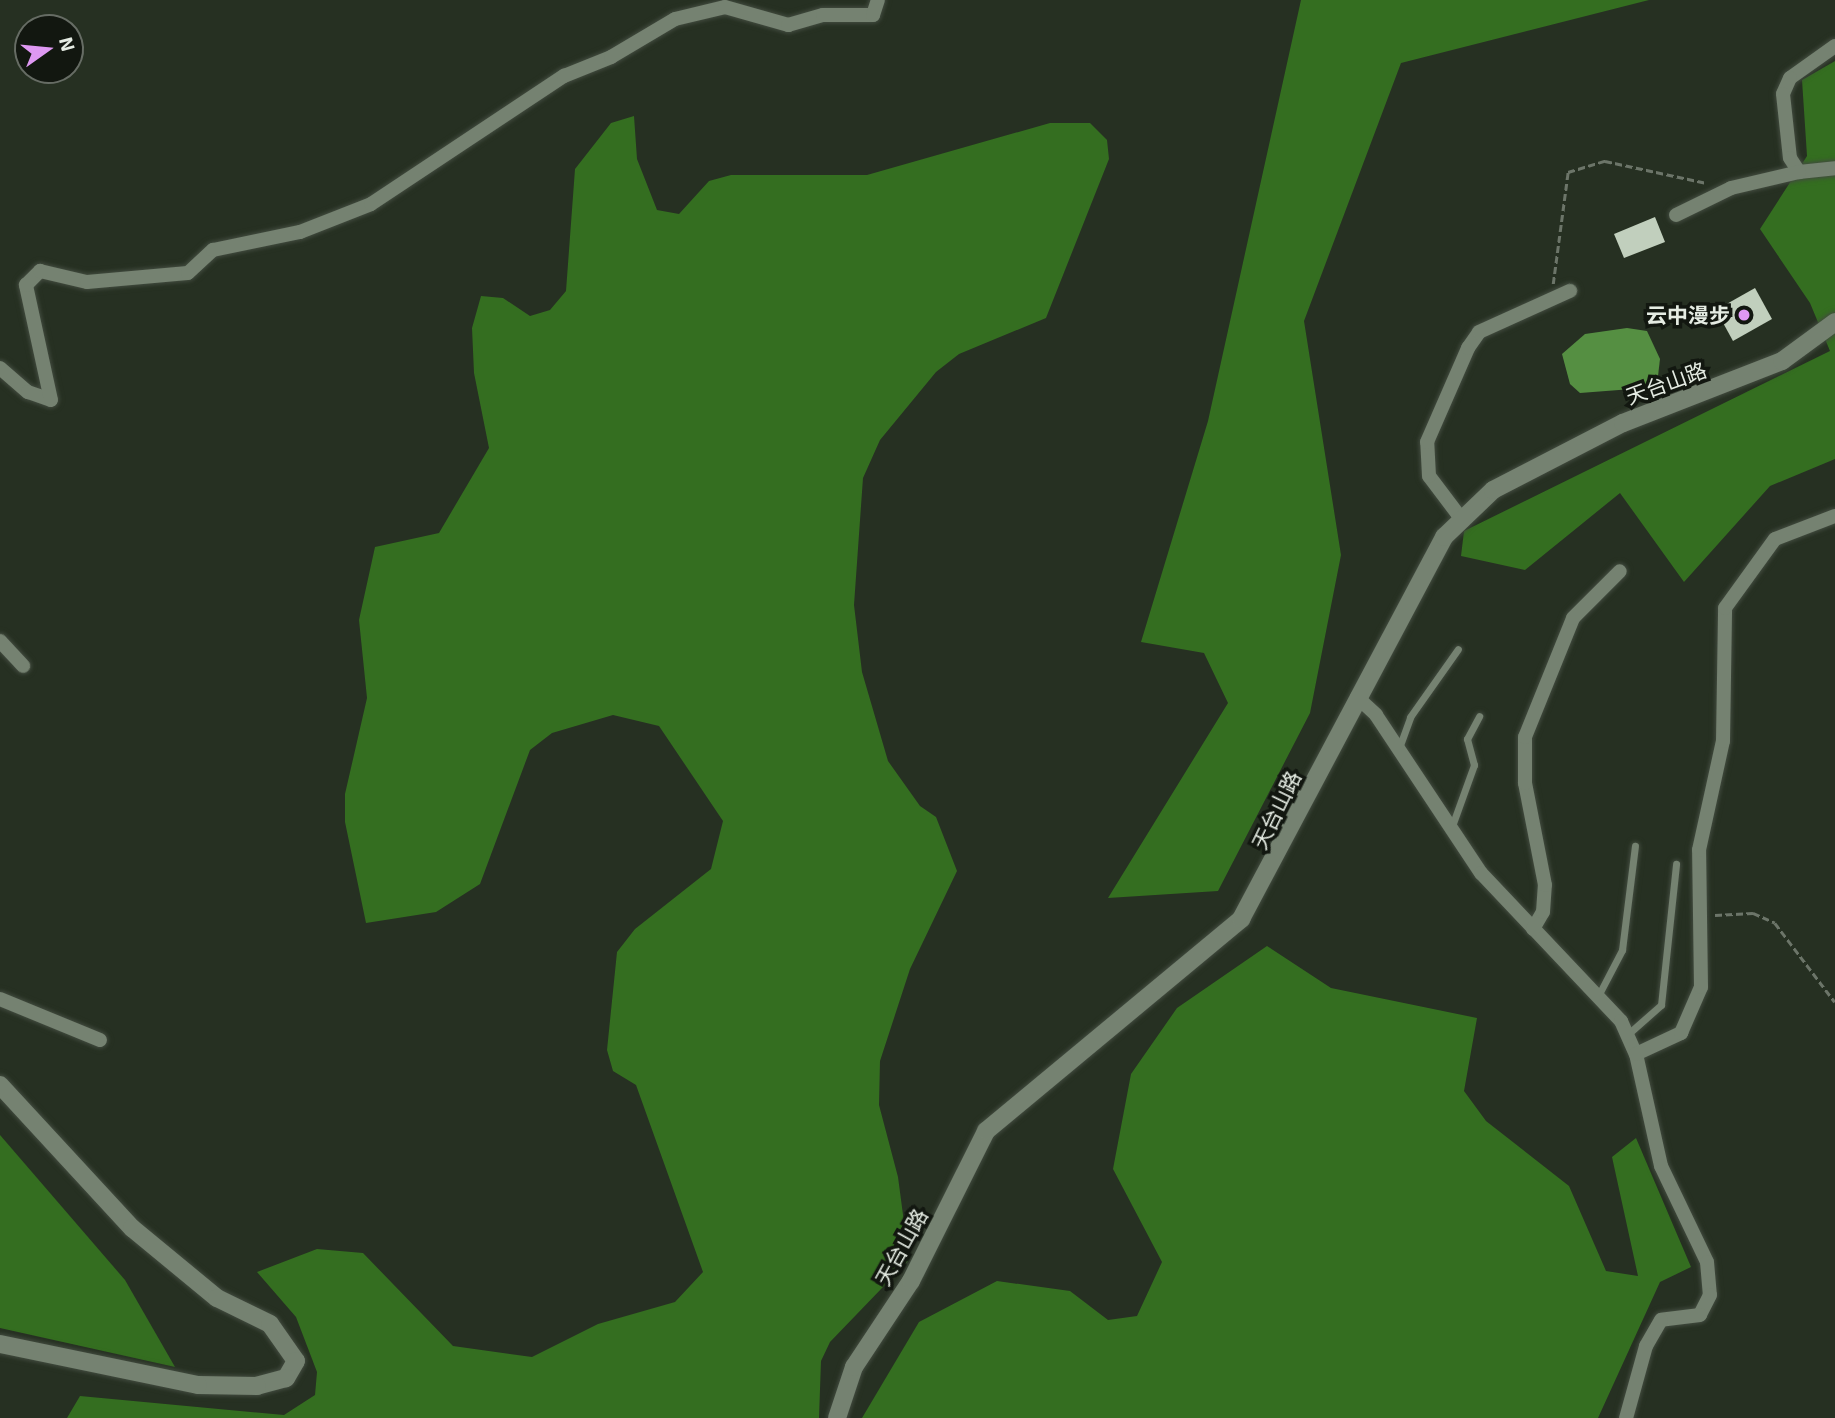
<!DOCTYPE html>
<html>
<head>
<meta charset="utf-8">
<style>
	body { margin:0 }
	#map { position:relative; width:1835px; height:1418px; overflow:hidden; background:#263022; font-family:"Exo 2","Noto Sans SC",sans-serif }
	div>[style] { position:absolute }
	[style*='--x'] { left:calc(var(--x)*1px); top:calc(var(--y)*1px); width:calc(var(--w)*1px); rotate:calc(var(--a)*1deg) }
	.forest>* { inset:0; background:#346e20 }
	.water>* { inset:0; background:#558f42 }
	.building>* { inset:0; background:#c1cfbd }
	.path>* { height:2.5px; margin-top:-1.25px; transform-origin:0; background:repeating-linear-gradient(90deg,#6c7569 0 7px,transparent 0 10.5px) }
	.roads { filter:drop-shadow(0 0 2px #424b3f) drop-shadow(0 0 2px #424b3f) }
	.service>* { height:7px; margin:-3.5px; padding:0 3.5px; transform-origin:3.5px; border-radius:3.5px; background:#758271 }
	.minor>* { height:14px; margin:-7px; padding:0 7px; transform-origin:7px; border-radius:7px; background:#758271 }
	.tertiary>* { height:18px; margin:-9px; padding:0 9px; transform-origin:9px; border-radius:9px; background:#758271 }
	.dots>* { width:19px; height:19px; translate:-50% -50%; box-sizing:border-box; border:4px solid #121710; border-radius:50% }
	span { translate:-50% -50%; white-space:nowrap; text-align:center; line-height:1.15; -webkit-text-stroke:7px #121710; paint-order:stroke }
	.poi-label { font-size:21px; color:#e5ece3; font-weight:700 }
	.right { translate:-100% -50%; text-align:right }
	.street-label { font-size:21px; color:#e5ece3 }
	.north { position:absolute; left:14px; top:14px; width:70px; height:70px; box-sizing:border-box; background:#121710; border:2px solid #666c64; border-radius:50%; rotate:75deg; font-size:19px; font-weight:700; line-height:28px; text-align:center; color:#e5ece3 }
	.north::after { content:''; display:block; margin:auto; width:24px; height:32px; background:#de98f2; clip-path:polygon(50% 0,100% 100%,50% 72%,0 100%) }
</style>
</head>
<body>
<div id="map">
	<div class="forest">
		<div style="clip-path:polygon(1301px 0,1649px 0,1401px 63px,1304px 321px,1341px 555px,1310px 713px,1218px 891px,1108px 898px,1228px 703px,1204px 653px,1141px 642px,1208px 421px)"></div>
		<div style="clip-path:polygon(1835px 61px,1835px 459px,1770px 486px,1684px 582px,1620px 493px,1525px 570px,1461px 556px,1464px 531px,1830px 351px,1810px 303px,1760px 229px,1807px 156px,1802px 80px)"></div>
		<div style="clip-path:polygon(634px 116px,637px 159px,657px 210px,679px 214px,709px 181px,731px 175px,867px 175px,1050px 123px,1090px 123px,1107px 140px,1109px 159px,1046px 318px,959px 354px,936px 372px,880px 440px,863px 478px,854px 605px,862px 672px,888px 761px,920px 806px,936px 817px,957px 871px,910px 969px,880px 1061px,879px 1105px,898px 1177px,909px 1260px,830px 1342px,821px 1361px,819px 1418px,67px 1418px,80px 1396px,284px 1415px,315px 1395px,317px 1372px,296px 1317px,257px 1272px,317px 1249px,363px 1253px,453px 1346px,532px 1357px,598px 1324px,675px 1302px,703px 1272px,636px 1085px,613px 1071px,607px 1050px,617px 952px,635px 929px,711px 869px,723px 821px,659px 726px,613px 715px,552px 733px,530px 750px,480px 884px,436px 912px,366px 923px,345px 822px,345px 794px,367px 698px,359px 620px,375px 547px,439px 533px,489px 448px,474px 373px,472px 328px,481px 296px,503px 298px,530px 316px,550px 310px,566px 291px,575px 169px,611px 123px)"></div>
		<div style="clip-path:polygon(1267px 946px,1331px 988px,1477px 1018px,1464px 1091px,1486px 1121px,1569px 1186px,1606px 1271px,1638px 1276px,1612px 1157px,1636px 1138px,1691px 1267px,1660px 1282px,1598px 1418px,862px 1418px,919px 1322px,997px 1281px,1070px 1291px,1108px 1320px,1137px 1316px,1162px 1262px,1113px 1169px,1131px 1074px,1177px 1008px)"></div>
		<div style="clip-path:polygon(0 1135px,125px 1280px,175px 1367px,0 1328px)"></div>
	</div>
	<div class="water">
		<div style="clip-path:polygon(1627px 328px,1647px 331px,1660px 359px,1658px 376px,1645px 388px,1580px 393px,1570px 384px,1562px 354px,1585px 334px)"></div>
	</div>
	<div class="building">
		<div style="clip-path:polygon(1655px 217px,1665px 242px,1624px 258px,1614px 234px)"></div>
		<div style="clip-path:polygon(1755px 288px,1772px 319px,1733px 341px,1716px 310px)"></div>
	</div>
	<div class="path">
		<div style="--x:1553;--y:284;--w:113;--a:-82.4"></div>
		<div style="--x:1568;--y:172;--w:39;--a:-17"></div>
		<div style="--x:1605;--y:161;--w:104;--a:12.2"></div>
		<div style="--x:1715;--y:915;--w:38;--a:-3"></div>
		<div style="--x:1753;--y:913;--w:24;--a:24"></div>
		<div style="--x:1775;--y:923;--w:99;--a:52.8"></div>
	</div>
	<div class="roads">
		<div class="service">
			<div style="--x:1399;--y:748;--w:33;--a:-70"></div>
			<div style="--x:1410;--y:717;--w:83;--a:-54.8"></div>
			<div style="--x:1452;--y:826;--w:65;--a:-70.2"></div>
			<div style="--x:1474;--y:765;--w:27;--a:-105"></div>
			<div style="--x:1467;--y:739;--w:26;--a:-62"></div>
			<div style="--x:1598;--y:996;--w:52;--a:-62.4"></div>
			<div style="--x:1622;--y:950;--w:105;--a:-82.9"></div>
			<div style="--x:1628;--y:1034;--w:44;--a:-41.3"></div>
			<div style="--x:1661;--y:1005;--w:142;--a:-83.9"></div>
		</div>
		<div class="minor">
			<div style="--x:1835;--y:46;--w:55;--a:144.6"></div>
			<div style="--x:1790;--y:78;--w:17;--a:114"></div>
			<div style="--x:1783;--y:94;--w:64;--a:83.8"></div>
			<div style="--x:1790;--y:158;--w:17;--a:57"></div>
			<div style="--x:1799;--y:172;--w:36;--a:-6"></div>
			<div style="--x:1676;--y:215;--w:61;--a:-26.1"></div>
			<div style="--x:1731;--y:188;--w:70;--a:-13.2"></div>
			<div style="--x:0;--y:368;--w:37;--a:41"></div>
			<div style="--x:28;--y:392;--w:24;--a:19"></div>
			<div style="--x:51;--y:400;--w:118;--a:-102.3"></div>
			<div style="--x:26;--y:285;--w:20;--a:-45"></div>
			<div style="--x:40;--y:271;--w:48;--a:13.2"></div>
			<div style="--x:87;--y:282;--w:101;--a:-5.1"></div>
			<div style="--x:188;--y:273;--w:34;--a:-43"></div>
			<div style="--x:213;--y:250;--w:89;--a:-11.7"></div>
			<div style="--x:300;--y:232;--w:76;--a:-21.5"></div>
			<div style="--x:371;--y:204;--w:232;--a:-33.6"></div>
			<div style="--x:564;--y:76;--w:51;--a:-22"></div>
			<div style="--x:611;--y:57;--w:74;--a:-30.7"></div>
			<div style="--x:675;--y:19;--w:51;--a:-13.5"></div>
			<div style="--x:725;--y:7;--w:66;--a:15.9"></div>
			<div style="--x:788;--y:25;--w:36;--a:-16"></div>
			<div style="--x:823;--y:15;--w:50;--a:0"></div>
			<div style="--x:873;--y:15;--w:16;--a:-72"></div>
			<div style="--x:1463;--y:521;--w:56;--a:-127.1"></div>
			<div style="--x:1429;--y:476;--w:34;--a:-93"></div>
			<div style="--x:1427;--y:442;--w:103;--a:-66.4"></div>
			<div style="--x:1468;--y:348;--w:19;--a:-55"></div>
			<div style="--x:1479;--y:332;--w:100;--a:-24.3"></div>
			<div style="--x:0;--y:641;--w:34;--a:47"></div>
			<div style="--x:1357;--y:697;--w:26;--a:43"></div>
			<div style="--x:1376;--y:715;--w:190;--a:56.4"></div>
			<div style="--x:1481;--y:873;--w:204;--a:46.6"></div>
			<div style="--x:1621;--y:1021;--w:36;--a:66"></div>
			<div style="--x:1636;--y:1054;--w:115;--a:77.4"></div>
			<div style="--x:1661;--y:1166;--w:106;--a:64.4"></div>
			<div style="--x:1707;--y:1262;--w:33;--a:85"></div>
			<div style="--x:1710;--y:1295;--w:22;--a:117"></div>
			<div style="--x:1700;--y:1315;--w:39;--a:173"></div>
			<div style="--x:1661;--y:1320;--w:30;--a:120"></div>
			<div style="--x:1646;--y:1346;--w:75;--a:105.5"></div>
			<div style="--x:1533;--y:929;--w:20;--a:-60"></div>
			<div style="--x:1543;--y:912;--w:27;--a:-86"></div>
			<div style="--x:1545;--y:885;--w:104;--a:-101.1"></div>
			<div style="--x:1525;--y:783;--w:46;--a:-90"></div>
			<div style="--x:1525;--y:737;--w:128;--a:-68"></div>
			<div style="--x:1573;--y:618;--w:66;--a:-45"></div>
			<div style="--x:0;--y:999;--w:108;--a:22.3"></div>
			<div style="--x:1636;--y:1054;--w:50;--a:-25"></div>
			<div style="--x:1681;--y:1033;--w:50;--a:-66.5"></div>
			<div style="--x:1701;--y:987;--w:137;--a:-90.8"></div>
			<div style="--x:1699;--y:850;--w:112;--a:-77.6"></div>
			<div style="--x:1723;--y:741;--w:133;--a:-89.1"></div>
			<div style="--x:1725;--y:608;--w:85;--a:-54.1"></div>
			<div style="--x:1775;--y:539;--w:64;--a:-21"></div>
		</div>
		<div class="tertiary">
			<div style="--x:0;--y:1085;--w:195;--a:47.3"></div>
			<div style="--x:132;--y:1228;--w:110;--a:39.5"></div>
			<div style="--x:217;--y:1298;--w:59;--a:26.1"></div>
			<div style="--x:270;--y:1324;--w:45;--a:54.9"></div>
			<div style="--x:296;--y:1361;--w:20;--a:120"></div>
			<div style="--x:286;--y:1378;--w:30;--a:165"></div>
			<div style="--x:257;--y:1386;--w:59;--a:-179"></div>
			<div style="--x:198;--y:1385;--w:202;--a:-168.3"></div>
			<div style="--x:837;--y:1418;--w:54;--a:-71.6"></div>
			<div style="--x:854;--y:1367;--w:103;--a:-56.5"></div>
			<div style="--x:911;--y:1281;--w:168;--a:-63.4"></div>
			<div style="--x:986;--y:1131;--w:332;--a:-39.7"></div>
			<div style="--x:1241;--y:919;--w:433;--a:-62"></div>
			<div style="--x:1444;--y:537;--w:68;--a:-43.8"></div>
			<div style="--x:1493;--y:490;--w:146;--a:-27.3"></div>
			<div style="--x:1623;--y:423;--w:171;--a:-21.3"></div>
			<div style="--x:1782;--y:361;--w:66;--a:-36.3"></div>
		</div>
	</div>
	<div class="dots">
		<div style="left:1744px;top:315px;background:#de98f2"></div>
	</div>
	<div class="poi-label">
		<span class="right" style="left:1730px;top:315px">云中漫步</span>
	</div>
	<div class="street-label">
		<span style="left:1666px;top:383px;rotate:-20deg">天台山路</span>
		<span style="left:1276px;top:810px;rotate:-64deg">天台山路</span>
		<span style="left:901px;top:1247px;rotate:-61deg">天台山路</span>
	</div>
	<div class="north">N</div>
</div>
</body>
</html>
